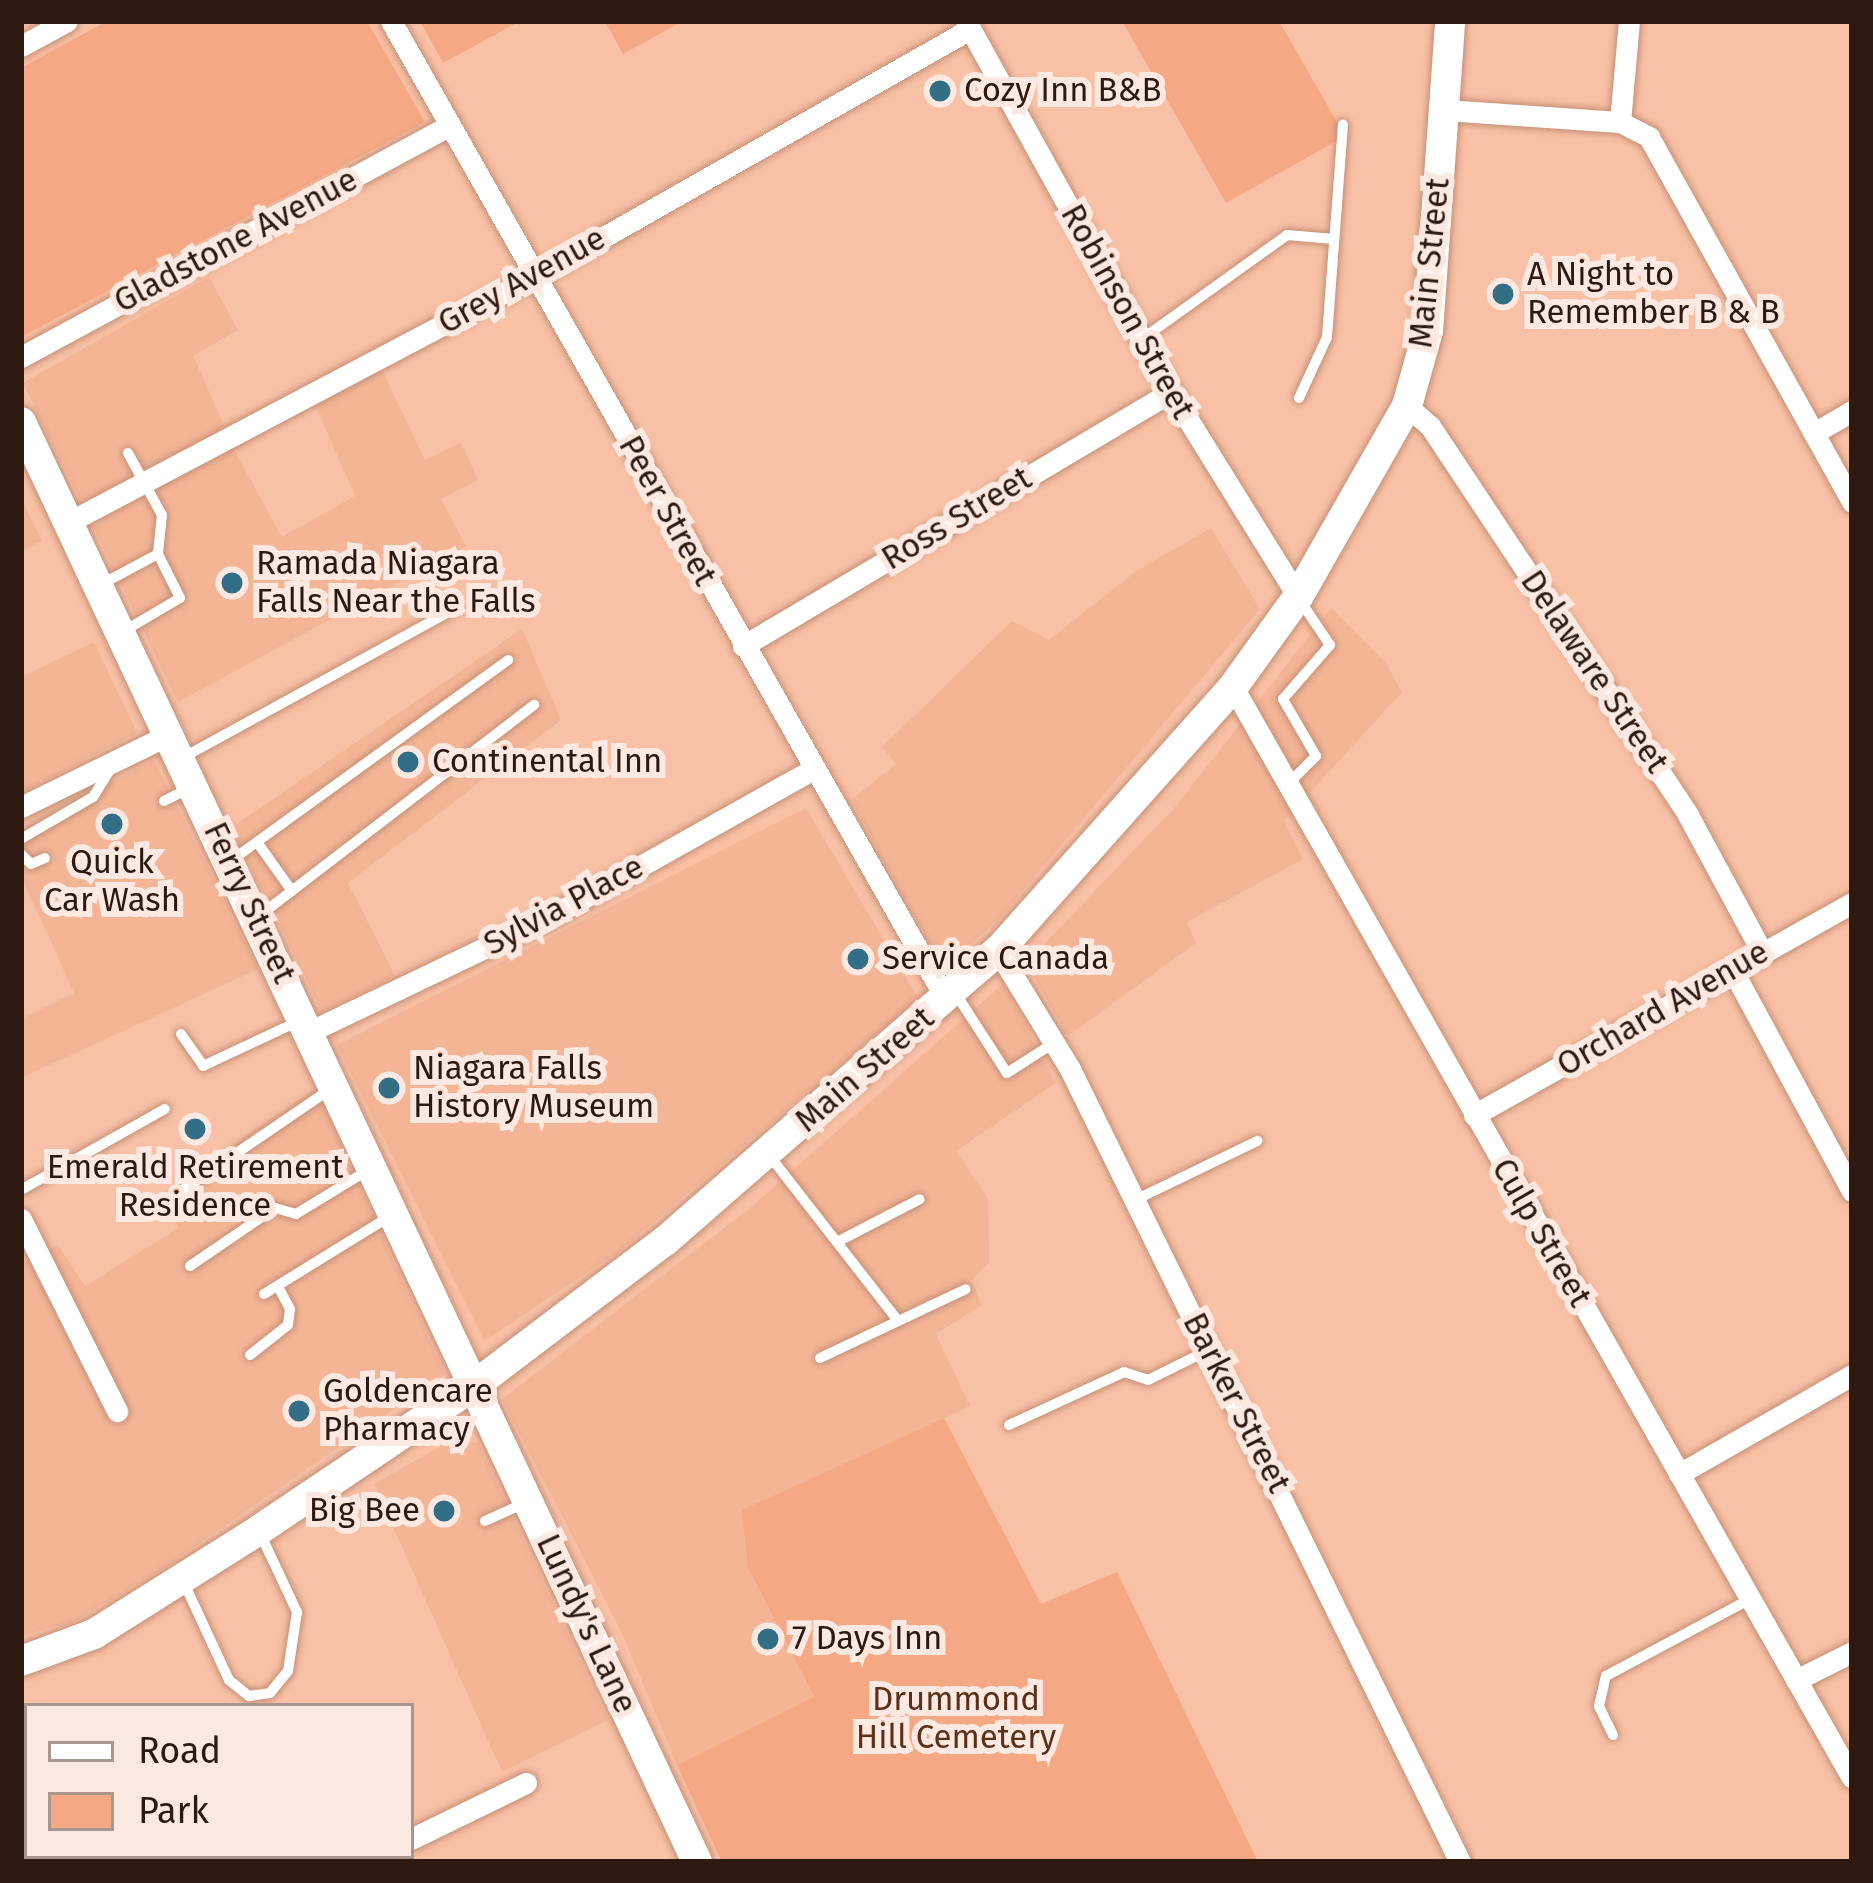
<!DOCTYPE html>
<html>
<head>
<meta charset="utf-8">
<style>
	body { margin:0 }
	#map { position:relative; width:1873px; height:1883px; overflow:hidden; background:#f8c0a5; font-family:"Fira Sans",sans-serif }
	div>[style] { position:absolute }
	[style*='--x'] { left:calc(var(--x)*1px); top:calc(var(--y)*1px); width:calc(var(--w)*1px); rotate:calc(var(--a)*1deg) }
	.built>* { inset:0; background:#f4b597 }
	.green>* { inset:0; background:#f5a884 }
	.roads { filter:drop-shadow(0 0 3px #c59077) drop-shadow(0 0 3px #c59077) }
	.lane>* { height:10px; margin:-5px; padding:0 5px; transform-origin:5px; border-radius:5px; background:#fff }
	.street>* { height:21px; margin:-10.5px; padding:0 10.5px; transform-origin:10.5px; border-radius:10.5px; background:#fff }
	.secondary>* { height:30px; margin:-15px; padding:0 15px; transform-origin:15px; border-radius:15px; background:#fff }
	.dots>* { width:33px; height:33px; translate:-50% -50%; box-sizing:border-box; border:6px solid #fceae2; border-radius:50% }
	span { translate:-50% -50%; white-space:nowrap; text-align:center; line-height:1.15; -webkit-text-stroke:12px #fceae2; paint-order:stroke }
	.poi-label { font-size:33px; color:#2d190f }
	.left { translate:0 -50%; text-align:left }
	.right { translate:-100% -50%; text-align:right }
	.street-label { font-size:33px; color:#2d190f }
	.park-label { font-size:33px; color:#5c2f17 }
	.frame { position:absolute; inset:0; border:24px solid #2d190f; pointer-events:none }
	.legend { position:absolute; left:24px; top:1703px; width:390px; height:156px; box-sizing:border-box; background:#fceae2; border:3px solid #a9968e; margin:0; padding:15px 21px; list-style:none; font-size:36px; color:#2d190f }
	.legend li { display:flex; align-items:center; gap:24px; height:60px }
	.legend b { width:60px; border:3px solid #a9968e }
</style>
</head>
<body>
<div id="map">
	<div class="built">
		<div style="clip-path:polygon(209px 277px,238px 330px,193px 356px,226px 429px,85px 509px,23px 383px)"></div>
		<div style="clip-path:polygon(381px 368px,425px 460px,461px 443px,478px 480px,441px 499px,466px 546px,178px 702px,93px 526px,231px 444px,282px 537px,355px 496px,314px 402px)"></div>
		<div style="clip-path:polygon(21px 497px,42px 541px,21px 551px)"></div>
		<div style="clip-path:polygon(1211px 528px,1260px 609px,999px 919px,944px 969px,851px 800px,896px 764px,882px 747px,1012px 621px,1049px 640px,1135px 572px)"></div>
		<div style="clip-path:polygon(1331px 608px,1385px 662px,1402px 692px,1284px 821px,1303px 859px,1187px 922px,1196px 943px,1068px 1036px,1026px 963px,1176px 806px)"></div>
		<div style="clip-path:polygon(522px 629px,561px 720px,348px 883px,395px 976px,322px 1012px,232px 827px)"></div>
		<div style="clip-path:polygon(94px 642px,137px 733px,21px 792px,21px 677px)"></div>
		<div style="clip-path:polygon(154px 760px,258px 969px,21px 1078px,21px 1019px,74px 993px,21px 876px,21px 831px)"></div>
		<div style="clip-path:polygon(806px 808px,918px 998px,618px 1252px,484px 1341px,337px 1045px)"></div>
		<div style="clip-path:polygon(1003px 984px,1056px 1083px,956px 1151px,988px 1199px,989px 1262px,971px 1281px,982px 1305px,936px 1334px,970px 1406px,743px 1510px,748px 1568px,814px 1698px,677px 1765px,621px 1631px,502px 1399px,750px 1208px)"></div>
		<div style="clip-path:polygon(315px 1089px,445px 1374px,162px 1569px,75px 1621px,21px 1636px,21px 1264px,58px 1245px,85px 1286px,178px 1228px,164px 1192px)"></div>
		<div style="clip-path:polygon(450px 1441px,478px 1443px,608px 1720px,502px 1772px,374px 1484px)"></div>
	</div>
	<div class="green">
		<div style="clip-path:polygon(107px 21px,367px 21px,425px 122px,21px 337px,21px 68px)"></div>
		<div style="clip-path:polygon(420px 21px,520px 21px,443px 63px)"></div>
		<div style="clip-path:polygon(605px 21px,683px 21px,623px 54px)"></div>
		<div style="clip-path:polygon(1122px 21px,1279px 21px,1345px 136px,1226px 203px)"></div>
		<div style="clip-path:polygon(944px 1418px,1041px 1604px,1117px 1572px,1258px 1862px,722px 1862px,677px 1765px,814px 1697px,748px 1568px,742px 1510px)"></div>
	</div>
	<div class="roads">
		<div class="lane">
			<div style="--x:1142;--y:339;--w:178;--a:-35.6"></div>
			<div style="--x:1287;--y:235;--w:47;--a:4.9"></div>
			<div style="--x:1299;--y:398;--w:67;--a:-65.3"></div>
			<div style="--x:1327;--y:337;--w:213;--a:-85.7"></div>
			<div style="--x:128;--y:453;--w:71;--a:61.3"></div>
			<div style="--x:162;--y:515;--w:39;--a:96"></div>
			<div style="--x:100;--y:585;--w:66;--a:-28.1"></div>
			<div style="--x:158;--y:554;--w:49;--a:63.4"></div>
			<div style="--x:180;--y:598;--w:65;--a:149.5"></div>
			<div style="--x:184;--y:757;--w:310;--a:-28.7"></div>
			<div style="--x:1289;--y:783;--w:38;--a:-45"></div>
			<div style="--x:1316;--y:756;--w:66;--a:-120.1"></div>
			<div style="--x:1283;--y:699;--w:72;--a:-49"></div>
			<div style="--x:1330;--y:645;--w:52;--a:-124"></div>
			<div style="--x:164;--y:801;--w:27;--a:-27"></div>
			<div style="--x:21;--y:839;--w:83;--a:-30.3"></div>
			<div style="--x:93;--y:797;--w:39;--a:-58"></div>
			<div style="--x:257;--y:842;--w:60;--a:54.5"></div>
			<div style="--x:21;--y:854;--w:14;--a:45"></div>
			<div style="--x:31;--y:864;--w:15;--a:-23"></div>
			<div style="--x:232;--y:860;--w:341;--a:-35.9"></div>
			<div style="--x:259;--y:916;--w:347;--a:-37.5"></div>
			<div style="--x:956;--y:994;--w:94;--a:57.2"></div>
			<div style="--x:1007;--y:1073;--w:56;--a:-32.6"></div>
			<div style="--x:181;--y:1034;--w:39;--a:55"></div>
			<div style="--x:203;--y:1066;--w:106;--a:-25.1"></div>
			<div style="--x:769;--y:1155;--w:210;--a:52.1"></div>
			<div style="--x:184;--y:1189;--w:179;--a:-34.3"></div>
			<div style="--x:21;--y:1190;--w:165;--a:-29.4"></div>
			<div style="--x:1135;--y:1200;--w:136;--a:-25.8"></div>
			<div style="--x:837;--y:1242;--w:93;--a:-27.4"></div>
			<div style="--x:190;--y:1266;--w:103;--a:-34.3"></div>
			<div style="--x:275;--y:1208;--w:22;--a:16"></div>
			<div style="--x:296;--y:1214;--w:87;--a:-31.3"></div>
			<div style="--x:264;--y:1294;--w:150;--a:-31.7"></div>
			<div style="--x:250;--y:1355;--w:48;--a:-38.3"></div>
			<div style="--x:288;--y:1325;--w:16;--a:-83"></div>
			<div style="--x:290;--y:1309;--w:26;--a:-118"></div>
			<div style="--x:820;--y:1358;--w:161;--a:-25.3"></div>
			<div style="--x:1009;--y:1425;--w:127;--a:-24.7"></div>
			<div style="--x:1124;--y:1372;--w:25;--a:18"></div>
			<div style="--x:1148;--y:1380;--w:66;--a:-26.2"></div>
			<div style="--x:485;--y:1521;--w:44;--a:-24.2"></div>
			<div style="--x:184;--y:1583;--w:107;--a:65.1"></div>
			<div style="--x:229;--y:1680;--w:26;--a:39"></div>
			<div style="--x:249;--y:1696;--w:21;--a:-8"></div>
			<div style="--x:270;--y:1693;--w:28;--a:-51"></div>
			<div style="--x:288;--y:1671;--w:60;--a:-81.3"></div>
			<div style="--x:297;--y:1612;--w:85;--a:-115.1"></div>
			<div style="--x:1613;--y:1735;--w:32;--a:-116"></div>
			<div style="--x:1599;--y:1706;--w:31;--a:-77"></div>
			<div style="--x:1606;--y:1676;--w:163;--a:-28.1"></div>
		</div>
		<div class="street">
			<div style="--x:391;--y:21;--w:1125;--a:60.43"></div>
			<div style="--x:966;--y:21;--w:424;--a:61.1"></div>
			<div style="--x:1171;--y:392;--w:241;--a:58.2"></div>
			<div style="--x:21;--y:46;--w:52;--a:-28.5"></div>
			<div style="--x:1445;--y:110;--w:175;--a:3.9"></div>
			<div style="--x:1620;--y:122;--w:33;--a:27"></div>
			<div style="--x:1649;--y:137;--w:418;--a:60.9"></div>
			<div style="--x:1620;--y:122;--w:101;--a:-84.9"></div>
			<div style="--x:21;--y:357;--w:488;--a:-28.4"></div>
			<div style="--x:1407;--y:406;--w:30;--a:41"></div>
			<div style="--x:1430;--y:426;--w:467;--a:56.4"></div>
			<div style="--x:1688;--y:815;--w:156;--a:61.6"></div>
			<div style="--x:1814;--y:433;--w:44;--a:-30.1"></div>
			<div style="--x:69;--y:522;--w:527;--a:-27.83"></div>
			<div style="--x:535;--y:276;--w:500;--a:-29.59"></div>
			<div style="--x:743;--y:646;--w:498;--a:-30.7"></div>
			<div style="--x:1233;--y:687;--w:1254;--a:60.43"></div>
			<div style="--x:21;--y:807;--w:166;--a:-26.1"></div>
			<div style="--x:998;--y:951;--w:138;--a:58.6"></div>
			<div style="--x:1070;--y:1069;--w:884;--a:63.81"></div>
			<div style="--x:1733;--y:971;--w:250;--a:61.6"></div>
			<div style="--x:309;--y:1032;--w:273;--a:-25.6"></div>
			<div style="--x:555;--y:914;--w:296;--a:-29.3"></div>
			<div style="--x:1474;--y:1115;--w:433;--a:-29.3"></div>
			<div style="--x:21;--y:1219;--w:215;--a:63.4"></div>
			<div style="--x:1679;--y:1474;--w:199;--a:-29.8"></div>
			<div style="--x:1796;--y:1680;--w:63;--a:-26.6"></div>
			<div style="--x:21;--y:1827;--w:17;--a:69"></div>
			<div style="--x:411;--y:1839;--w:128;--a:-26"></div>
			<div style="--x:363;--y:1862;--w:14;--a:-25"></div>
		</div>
		<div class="secondary">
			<div style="--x:21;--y:422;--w:1591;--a:64.85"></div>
			<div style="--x:21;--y:1661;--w:78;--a:-20.3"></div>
			<div style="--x:94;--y:1634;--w:195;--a:-32.2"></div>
			<div style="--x:259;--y:1530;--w:260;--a:-33.9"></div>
			<div style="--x:475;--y:1385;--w:238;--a:-37.2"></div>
			<div style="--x:665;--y:1241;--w:442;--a:-41.1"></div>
			<div style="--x:998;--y:951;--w:353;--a:-48.3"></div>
			<div style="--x:1233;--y:687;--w:111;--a:-54.2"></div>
			<div style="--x:1298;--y:597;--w:220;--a:-60.3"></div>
			<div style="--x:1407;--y:406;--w:78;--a:-74.4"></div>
			<div style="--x:1428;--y:331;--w:311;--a:-85.9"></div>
		</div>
	</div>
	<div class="dots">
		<div style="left:940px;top:91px;background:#326e86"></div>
		<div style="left:1503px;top:294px;background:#326e86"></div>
		<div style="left:232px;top:583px;background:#326e86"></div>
		<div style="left:408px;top:762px;background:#326e86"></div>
		<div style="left:112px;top:824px;background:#326e86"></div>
		<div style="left:858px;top:959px;background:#326e86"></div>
		<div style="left:389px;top:1088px;background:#326e86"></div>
		<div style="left:195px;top:1129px;background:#326e86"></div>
		<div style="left:299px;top:1411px;background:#326e86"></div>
		<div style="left:444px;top:1511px;background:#326e86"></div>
		<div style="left:768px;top:1639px;background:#326e86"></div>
	</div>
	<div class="poi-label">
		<span class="left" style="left:964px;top:91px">Cozy Inn B&amp;B</span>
		<span class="left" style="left:1527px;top:294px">A Night to<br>Remember B &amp; B</span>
		<span class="left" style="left:256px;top:583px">Ramada Niagara<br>Falls Near the Falls</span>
		<span class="left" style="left:432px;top:762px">Continental Inn</span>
		<span style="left:112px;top:882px">Quick<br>Car Wash</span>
		<span class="left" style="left:882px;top:959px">Service Canada</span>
		<span class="left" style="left:413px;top:1088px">Niagara Falls<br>History Museum</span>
		<span style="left:195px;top:1187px">Emerald Retirement<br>Residence</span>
		<span class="left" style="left:323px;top:1411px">Goldencare<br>Pharmacy</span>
		<span class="right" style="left:420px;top:1511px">Big Bee</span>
		<span class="left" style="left:792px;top:1639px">7 Days Inn</span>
	</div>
	<div class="street-label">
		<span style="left:236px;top:241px;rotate:-28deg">Gladstone Avenue</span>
		<span style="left:1430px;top:263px;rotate:-84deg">Main Street</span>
		<span style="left:522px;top:281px;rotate:-29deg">Grey Avenue</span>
		<span style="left:1127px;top:312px;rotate:61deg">Robinson Street</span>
		<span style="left:667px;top:511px;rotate:61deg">Peer Street</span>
		<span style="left:957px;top:519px;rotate:-31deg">Ross Street</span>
		<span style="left:1594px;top:672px;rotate:56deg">Delaware Street</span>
		<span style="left:249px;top:903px;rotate:65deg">Ferry Street</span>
		<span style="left:564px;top:906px;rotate:-28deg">Sylvia Place</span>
		<span style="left:1663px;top:1009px;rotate:-30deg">Orchard Avenue</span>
		<span style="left:865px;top:1070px;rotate:-41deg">Main Street</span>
		<span style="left:1541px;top:1233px;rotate:60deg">Culp Street</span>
		<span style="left:1236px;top:1403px;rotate:63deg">Barker Street</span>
		<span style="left:586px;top:1624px;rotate:65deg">Lundy's Lane</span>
	</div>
	<div class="park-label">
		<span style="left:956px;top:1719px">Drummond<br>Hill Cemetery</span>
	</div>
	<div class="frame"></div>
	<ul class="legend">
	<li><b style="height:15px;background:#fff"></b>Road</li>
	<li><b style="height:33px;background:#f5a884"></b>Park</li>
	</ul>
</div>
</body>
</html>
